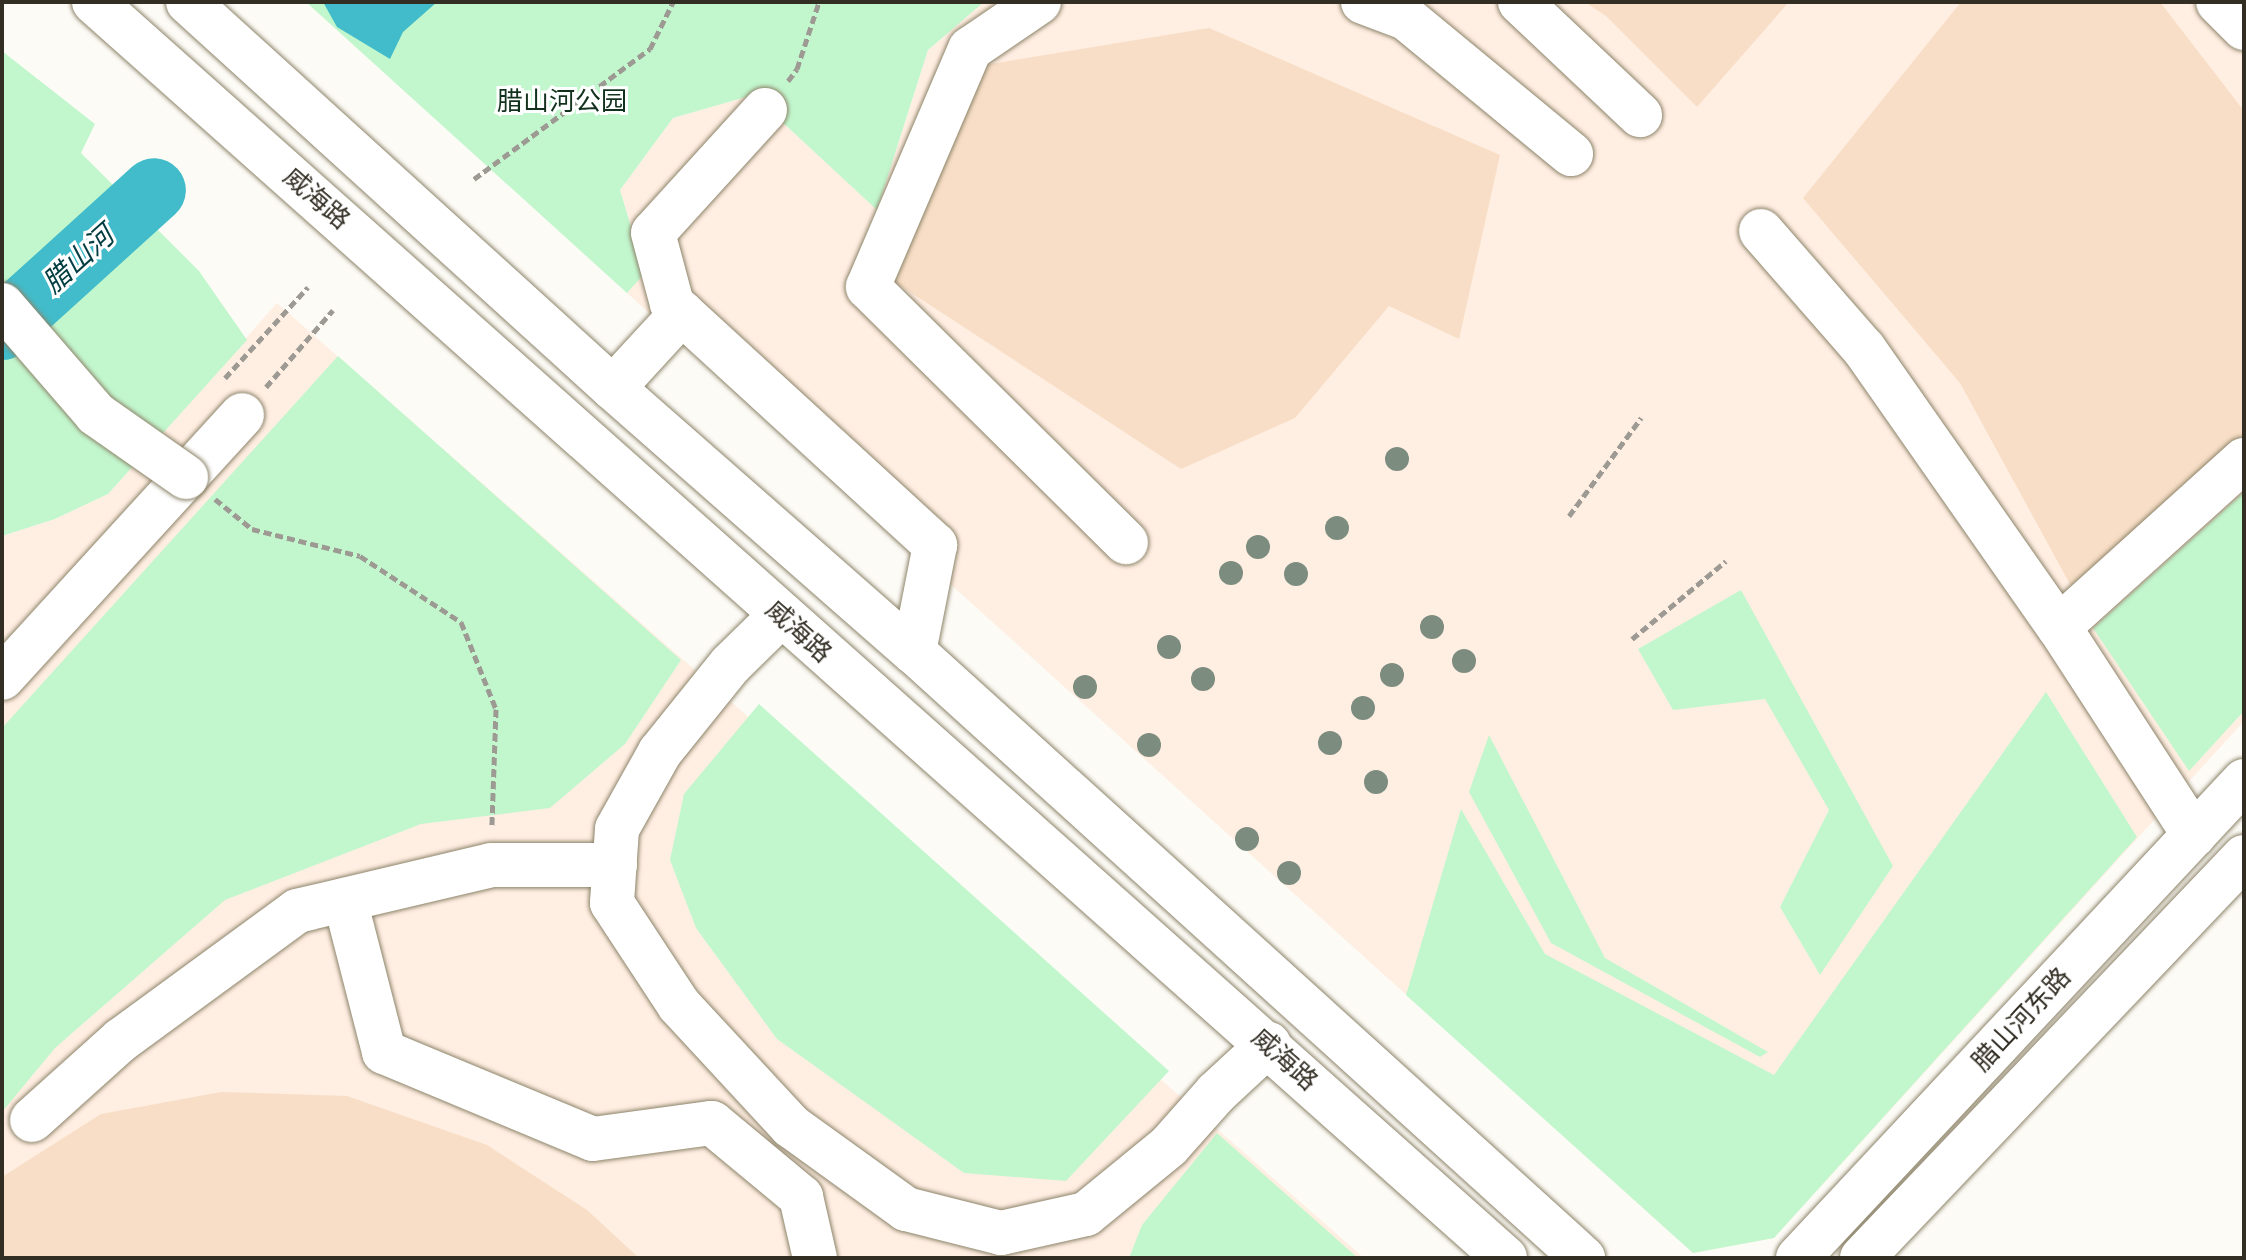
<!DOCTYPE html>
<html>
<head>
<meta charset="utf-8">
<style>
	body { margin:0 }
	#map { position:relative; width:2246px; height:1260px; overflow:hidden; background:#fdfbf6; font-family:Ubuntu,"Noto Sans SC",sans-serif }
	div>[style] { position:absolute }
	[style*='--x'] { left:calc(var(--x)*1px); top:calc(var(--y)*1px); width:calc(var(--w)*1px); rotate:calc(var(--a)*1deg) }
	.commercial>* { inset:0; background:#ffeee2 }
	.green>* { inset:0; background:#c2f7ce }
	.water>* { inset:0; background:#42bcca }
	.river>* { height:64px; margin:-32px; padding:0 32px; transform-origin:32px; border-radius:32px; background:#42bcca }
	.building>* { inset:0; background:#f8dec6 }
	.path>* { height:5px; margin-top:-2.5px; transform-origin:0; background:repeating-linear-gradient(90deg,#9d9a93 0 8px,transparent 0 12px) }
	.roads { filter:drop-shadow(0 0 2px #8d846a) drop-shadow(0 0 2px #8d846a) }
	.minor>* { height:44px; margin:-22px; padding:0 22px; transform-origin:22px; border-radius:22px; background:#fff }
	.major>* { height:44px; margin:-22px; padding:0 22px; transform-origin:22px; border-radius:22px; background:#fff }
	.bridges { filter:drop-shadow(0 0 2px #8d846a) drop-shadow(0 0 2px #8d846a) }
	.minor-bridge>* { height:44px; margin:-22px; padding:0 22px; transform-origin:22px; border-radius:22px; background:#fff }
	.trees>* { width:24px; height:24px; margin:-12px; border-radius:50%; background:#7c8c7f }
	span { translate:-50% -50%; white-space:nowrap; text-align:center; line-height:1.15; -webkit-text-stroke:6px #fff; paint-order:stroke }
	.park-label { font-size:26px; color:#13321d }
	.street-label { font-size:26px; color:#322e24 }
	.water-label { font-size:28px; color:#023d42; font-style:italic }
	.frame { position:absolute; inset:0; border:4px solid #322e24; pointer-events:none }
</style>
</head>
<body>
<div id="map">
	<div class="commercial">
		<div style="clip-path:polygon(984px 2px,2244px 2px,2244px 721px,1774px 1238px,1693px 1253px,627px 293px,645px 273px,620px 190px,673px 118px,753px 95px,877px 209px,928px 50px)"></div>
		<div style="clip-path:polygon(277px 303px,1364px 1258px,2px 1258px,2px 536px,55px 519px,108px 494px)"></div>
	</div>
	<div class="green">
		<div style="clip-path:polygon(306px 2px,984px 2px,928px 50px,877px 210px,753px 95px,673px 118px,620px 190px,645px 273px,627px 293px)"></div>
		<div style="clip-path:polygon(2px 51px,95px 124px,81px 153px,199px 271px,247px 340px,108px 494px,55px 519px,2px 536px)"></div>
		<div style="clip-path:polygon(338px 356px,681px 660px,625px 744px,550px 808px,421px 824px,225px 900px,55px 1048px,2px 1112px,2px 728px)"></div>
		<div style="clip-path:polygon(2244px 492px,2244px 711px,2189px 771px,2093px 628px)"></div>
		<div style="clip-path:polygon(1741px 590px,1893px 866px,1820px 975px,1780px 907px,1829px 810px,1765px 699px,1673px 710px,1638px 649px)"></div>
		<div style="clip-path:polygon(2046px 692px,2137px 837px,1774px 1238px,1693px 1253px,1406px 995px,1461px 809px,1545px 954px,1774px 1075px)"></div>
		<div style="clip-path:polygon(759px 704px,1169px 1071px,1066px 1181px,964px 1173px,777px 1039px,696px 928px,670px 860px,684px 794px)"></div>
		<div style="clip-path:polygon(1489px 735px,1605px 958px,1768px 1052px,1760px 1057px,1551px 943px,1469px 792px)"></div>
		<div style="clip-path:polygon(1217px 1133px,1358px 1258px,1129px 1258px,1142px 1225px)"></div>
	</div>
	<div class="water">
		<div style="clip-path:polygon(323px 2px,437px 2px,403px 32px,390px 59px,337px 27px)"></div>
	</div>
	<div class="river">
		<div style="--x:2;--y:328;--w:205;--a:-42.2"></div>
	</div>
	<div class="building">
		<div style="clip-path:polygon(1585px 2px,1789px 2px,1697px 107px,1606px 16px)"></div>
		<div style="clip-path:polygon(1961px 2px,2160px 2px,2244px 111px,2244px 434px,2071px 586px,1960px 383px,1803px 198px)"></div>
		<div style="clip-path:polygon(1209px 28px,1500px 155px,1459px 339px,1389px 306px,1295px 418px,1181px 469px,887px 277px,966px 68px)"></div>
		<div style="clip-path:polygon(221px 1092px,347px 1096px,487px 1145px,587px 1210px,639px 1258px,2px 1258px,2px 1177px,101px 1114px)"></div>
	</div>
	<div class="path">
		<div style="--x:788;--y:81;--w:15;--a:-53"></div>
		<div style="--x:797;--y:69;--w:71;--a:-71.8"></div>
		<div style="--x:474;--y:179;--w:219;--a:-36.5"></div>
		<div style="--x:650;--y:49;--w:52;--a:-63.9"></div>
		<div style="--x:225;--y:378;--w:123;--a:-47.6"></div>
		<div style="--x:266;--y:387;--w:102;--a:-49"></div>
		<div style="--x:215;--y:499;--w:48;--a:39"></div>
		<div style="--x:252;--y:529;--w:111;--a:14"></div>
		<div style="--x:360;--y:556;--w:121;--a:33.2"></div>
		<div style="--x:461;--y:622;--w:94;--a:68.1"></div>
		<div style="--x:496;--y:709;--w:117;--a:92"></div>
		<div style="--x:1569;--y:516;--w:122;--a:-53.7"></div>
		<div style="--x:1632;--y:639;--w:122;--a:-39.7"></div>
	</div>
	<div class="roads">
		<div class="minor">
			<div style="--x:1039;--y:2;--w:83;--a:145.7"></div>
			<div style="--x:970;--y:49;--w:259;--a:113.2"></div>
			<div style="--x:868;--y:287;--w:363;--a:44.7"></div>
			<div style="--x:1363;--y:2;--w:46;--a:20.4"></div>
			<div style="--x:1406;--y:18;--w:214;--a:39.5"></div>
			<div style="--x:1520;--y:2;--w:165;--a:43.3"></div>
			<div style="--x:2218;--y:2;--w:37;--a:45"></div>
			<div style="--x:765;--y:110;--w:166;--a:132.3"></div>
			<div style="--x:653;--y:233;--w:73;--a:75"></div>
			<div style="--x:672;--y:304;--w:357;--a:42.5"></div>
			<div style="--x:935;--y:545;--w:109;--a:101.1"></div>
			<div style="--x:1761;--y:231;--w:157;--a:48.9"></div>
			<div style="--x:1864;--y:349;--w:340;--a:55"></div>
			<div style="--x:2059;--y:627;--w:248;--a:57"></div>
			<div style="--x:613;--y:388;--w:102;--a:-47.4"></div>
			<div style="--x:781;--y:615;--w:71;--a:135.6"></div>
			<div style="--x:730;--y:665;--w:112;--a:128.8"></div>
			<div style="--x:660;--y:752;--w:88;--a:119.2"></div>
			<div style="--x:617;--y:829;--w:74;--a:93.9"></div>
			<div style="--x:612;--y:903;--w:122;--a:56.7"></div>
			<div style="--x:679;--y:1005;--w:165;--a:47.2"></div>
			<div style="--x:791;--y:1126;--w:142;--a:35.8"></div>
			<div style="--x:906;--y:1209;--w:98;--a:14.2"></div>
			<div style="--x:1001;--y:1233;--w:87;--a:-12.6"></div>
			<div style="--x:1086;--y:1214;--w:107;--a:-39.3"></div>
			<div style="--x:1169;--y:1146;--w:71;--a:-48.4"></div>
			<div style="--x:1216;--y:1093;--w:72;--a:-42.8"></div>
			<div style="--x:2059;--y:627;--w:249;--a:-42.1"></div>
			<div style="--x:2;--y:678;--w:356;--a:-47.6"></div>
			<div style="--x:345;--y:900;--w:157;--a:75.6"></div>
			<div style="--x:384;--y:1052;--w:226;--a:22.6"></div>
			<div style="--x:593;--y:1139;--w:120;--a:-7.7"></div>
			<div style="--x:712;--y:1123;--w:116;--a:39.7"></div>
			<div style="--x:801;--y:1197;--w:63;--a:77.1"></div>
			<div style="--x:32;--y:1120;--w:120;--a:-42"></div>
			<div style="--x:121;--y:1040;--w:218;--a:-36.2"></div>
			<div style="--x:297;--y:911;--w:199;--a:-13.3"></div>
			<div style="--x:491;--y:865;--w:124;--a:0"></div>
		</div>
		<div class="major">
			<div style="--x:94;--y:2;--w:1889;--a:41.67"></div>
			<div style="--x:188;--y:2;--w:574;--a:42.25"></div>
			<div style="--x:613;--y:388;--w:400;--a:41.3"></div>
			<div style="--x:914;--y:652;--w:903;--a:42.17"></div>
			<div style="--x:1798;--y:1258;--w:653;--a:-46.92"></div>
			<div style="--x:1862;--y:1258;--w:554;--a:-46.39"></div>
		</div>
	</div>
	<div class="bridges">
		<div class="minor-bridge">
			<div style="--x:2;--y:305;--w:144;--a:49.2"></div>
			<div style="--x:96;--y:414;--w:110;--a:35"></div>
		</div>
	</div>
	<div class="trees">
		<div style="left:1397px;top:459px"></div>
		<div style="left:1337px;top:528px"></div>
		<div style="left:1258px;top:547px"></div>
		<div style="left:1231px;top:573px"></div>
		<div style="left:1296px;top:574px"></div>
		<div style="left:1432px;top:627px"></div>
		<div style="left:1169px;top:647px"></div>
		<div style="left:1464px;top:661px"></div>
		<div style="left:1392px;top:675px"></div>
		<div style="left:1203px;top:679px"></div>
		<div style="left:1085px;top:687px"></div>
		<div style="left:1363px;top:708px"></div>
		<div style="left:1330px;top:743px"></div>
		<div style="left:1149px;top:745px"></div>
		<div style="left:1376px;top:782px"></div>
		<div style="left:1247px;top:839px"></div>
		<div style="left:1289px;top:873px"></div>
	</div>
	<div class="park-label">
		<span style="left:562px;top:101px">腊山河公园</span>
	</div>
	<div class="street-label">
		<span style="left:317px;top:198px;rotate:41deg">威海路</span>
		<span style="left:799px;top:631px;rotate:42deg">威海路</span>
		<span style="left:2021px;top:1019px;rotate:-47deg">腊山河东路</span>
		<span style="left:1285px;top:1059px;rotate:42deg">威海路</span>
	</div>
	<div class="water-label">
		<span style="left:78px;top:259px;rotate:-42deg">腊山河</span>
	</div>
	<div class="frame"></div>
</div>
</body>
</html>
